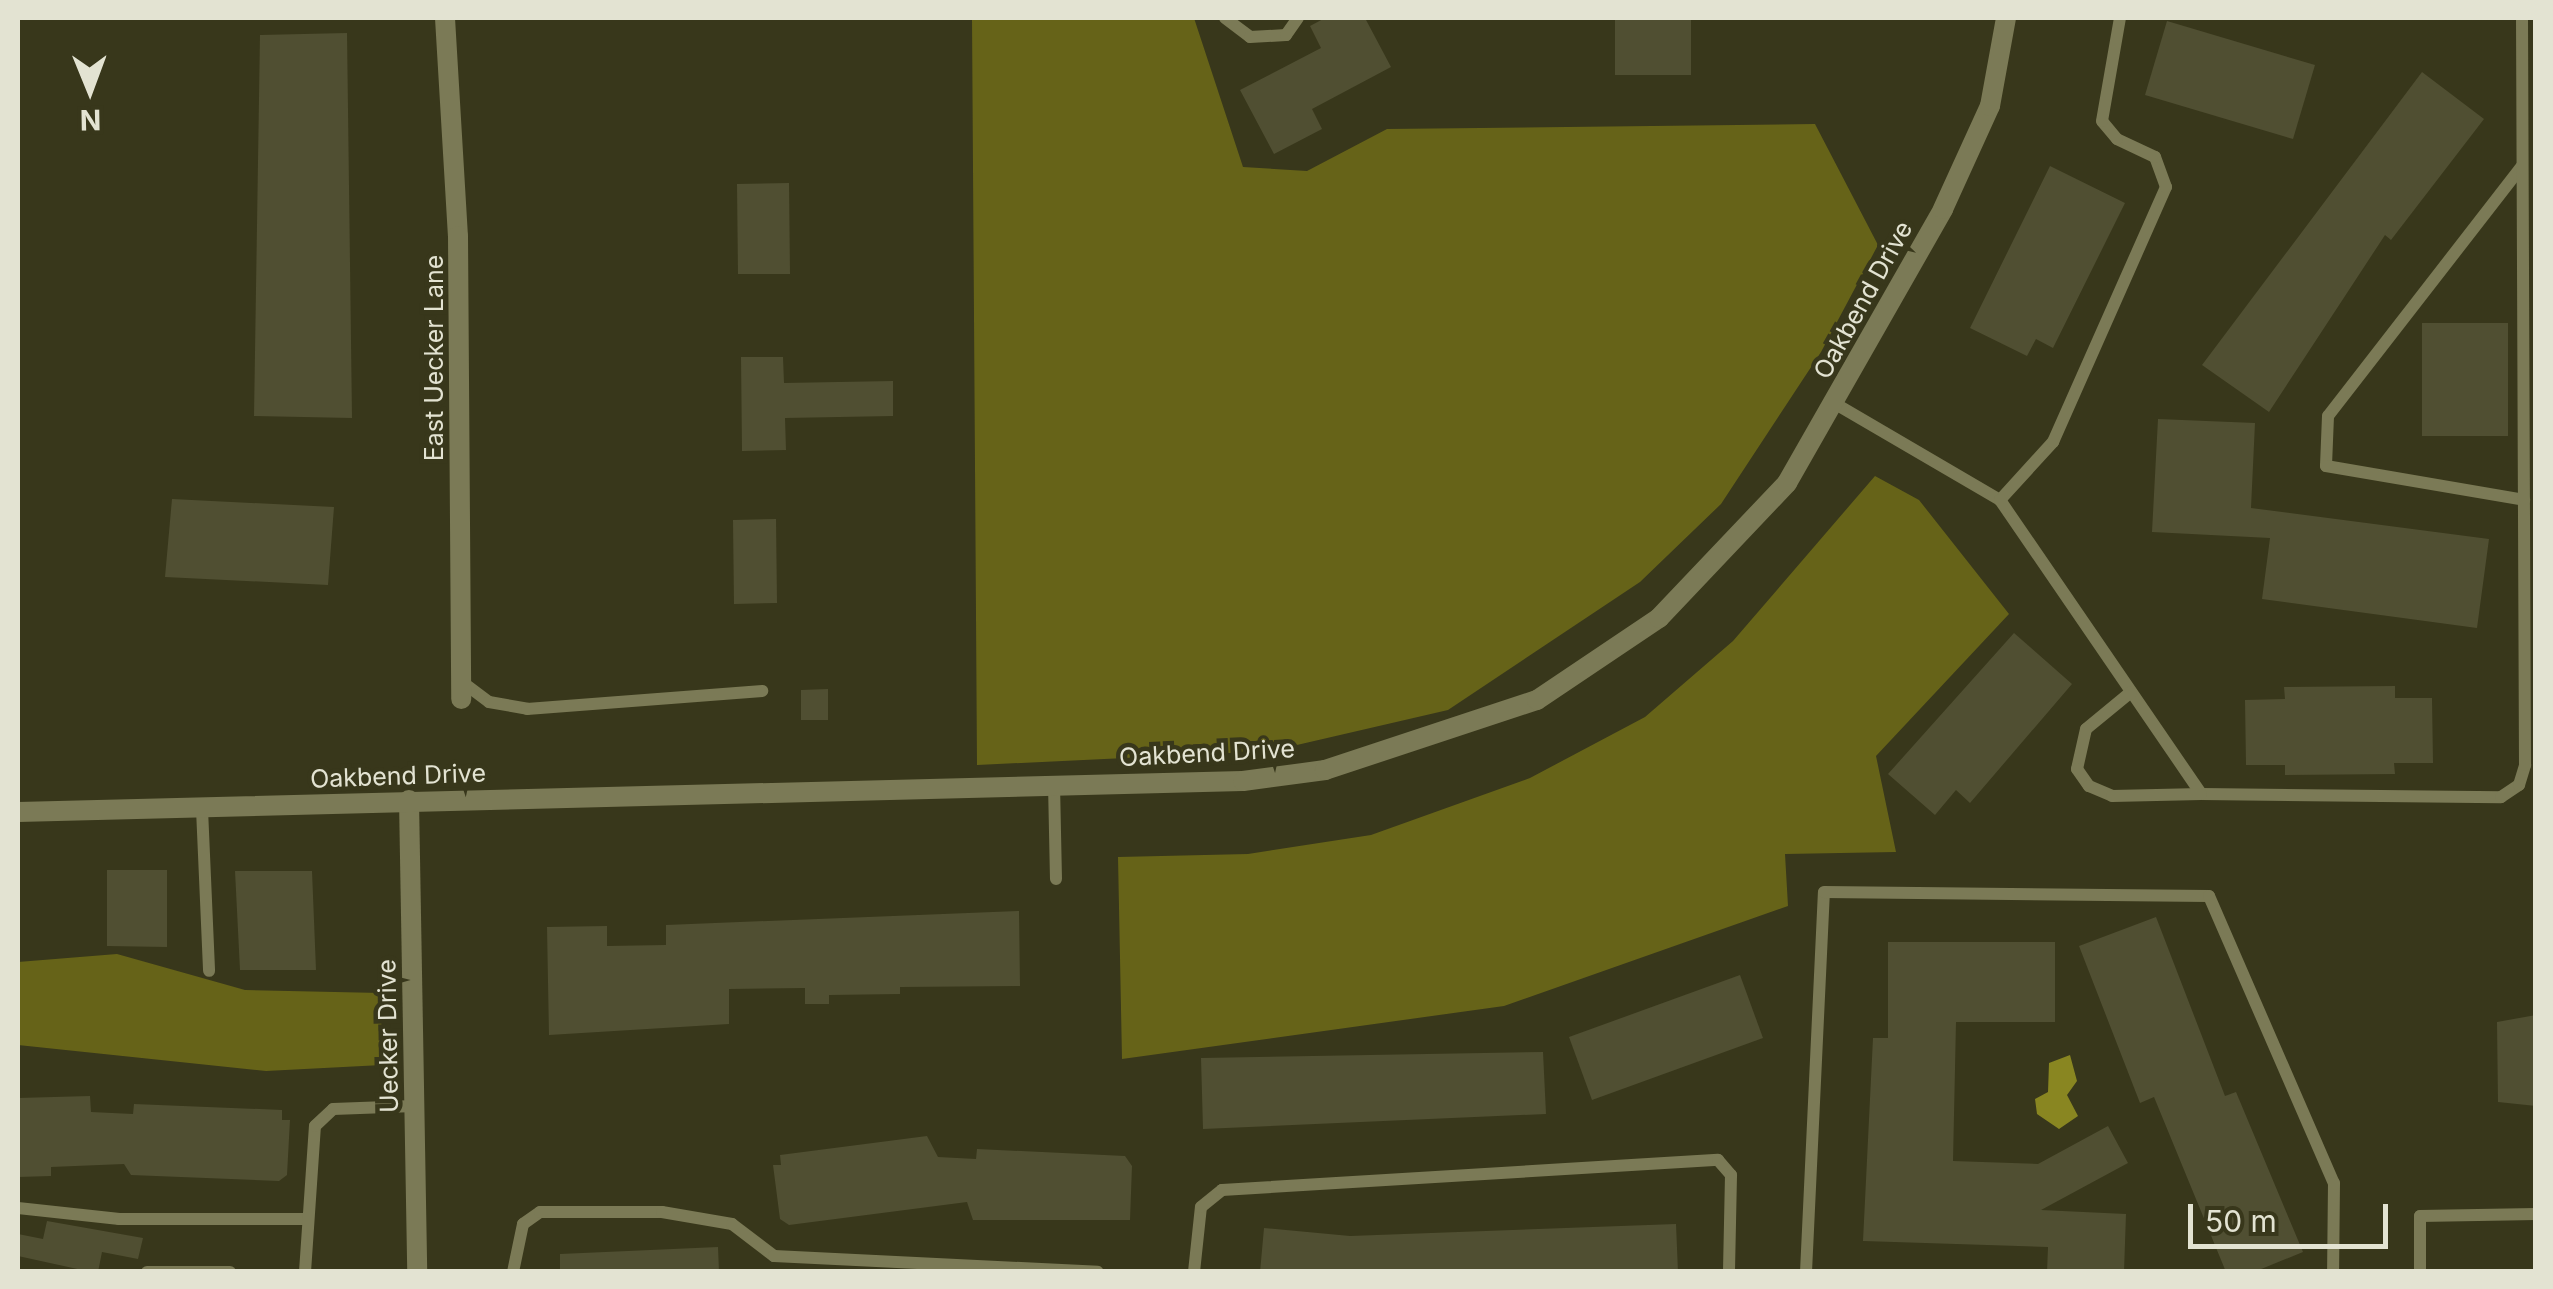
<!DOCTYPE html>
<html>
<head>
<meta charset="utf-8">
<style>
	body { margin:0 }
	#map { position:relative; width:2553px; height:1289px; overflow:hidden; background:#38371b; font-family:Inter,sans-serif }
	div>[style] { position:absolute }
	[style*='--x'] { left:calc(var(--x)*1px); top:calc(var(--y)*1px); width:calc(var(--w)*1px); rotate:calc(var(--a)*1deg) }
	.forest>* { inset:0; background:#666318 }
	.water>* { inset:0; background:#898621 }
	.building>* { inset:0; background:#504f32 }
	.service>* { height:12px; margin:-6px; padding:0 6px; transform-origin:6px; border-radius:6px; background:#7b7a56 }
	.minor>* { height:20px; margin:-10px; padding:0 10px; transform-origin:10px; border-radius:10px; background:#7b7a56 }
	.tertiary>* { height:20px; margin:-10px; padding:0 10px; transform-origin:10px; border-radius:10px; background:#7b7a56 }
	span { translate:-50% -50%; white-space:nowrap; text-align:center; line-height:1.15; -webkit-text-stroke:9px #38371b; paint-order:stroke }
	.street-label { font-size:25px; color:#e3e3d2 }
	.frame { position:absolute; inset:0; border:20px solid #e3e3d2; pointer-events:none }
	.north { position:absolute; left:40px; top:40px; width:100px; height:100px; -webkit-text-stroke:8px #38371b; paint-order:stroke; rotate:179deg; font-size:28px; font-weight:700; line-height:40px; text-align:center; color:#e3e3d2 }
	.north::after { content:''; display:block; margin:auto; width:35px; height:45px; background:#e3e3d2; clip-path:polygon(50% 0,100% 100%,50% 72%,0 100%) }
	.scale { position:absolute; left:2188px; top:1204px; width:200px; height:45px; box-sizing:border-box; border:5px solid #e3e3d2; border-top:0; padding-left:12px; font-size:30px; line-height:35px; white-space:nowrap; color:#e3e3d2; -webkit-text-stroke:8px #38371b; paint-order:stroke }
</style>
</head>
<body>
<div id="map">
	<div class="forest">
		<div style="clip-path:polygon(972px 18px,1194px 18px,1243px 167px,1307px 171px,1387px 129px,1815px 124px,1878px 245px,1821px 352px,1721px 504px,1640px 582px,1448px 710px,1271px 751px,977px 765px)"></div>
		<div style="clip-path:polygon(1875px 476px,1919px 500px,2009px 614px,1876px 756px,1896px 852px,1785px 854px,1788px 906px,1504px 1006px,1122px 1059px,1118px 857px,1248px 854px,1371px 835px,1530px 778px,1645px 717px,1733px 641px)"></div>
		<div style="clip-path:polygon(117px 954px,245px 990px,381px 993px,382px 1065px,266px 1071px,18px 1045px,18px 962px)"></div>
	</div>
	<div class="water">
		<div style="clip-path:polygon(2070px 1055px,2077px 1081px,2067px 1095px,2078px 1116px,2059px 1129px,2037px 1114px,2035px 1099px,2048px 1092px,2049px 1063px)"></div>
	</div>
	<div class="building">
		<div style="clip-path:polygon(1325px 18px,1365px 18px,1391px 67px,1312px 109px,1322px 129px,1274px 154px,1240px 90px,1321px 48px,1310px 26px)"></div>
		<div style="clip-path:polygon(1615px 18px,1691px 18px,1691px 75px,1615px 75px)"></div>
		<div style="clip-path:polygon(2167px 21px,2315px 65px,2293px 139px,2145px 95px)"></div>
		<div style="clip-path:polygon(347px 33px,352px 418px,254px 416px,260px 35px)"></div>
		<div style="clip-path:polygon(2422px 72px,2484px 119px,2391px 240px,2385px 235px,2269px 412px,2202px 365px)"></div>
		<div style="clip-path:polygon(2050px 166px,2125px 203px,2053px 348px,2036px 339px,2027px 356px,1970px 328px)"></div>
		<div style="clip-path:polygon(789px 183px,790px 274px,738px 274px,737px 184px)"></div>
		<div style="clip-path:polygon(2422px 323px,2508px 323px,2508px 436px,2422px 436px)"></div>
		<div style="clip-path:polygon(741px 357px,783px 357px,784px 383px,893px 381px,893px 416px,785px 418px,786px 450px,742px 451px)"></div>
		<div style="clip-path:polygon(2158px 419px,2255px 423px,2251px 508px,2489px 539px,2477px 628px,2262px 599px,2270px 538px,2152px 532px)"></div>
		<div style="clip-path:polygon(172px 499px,334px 507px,328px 585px,165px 577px)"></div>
		<div style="clip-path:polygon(776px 519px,777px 603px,734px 604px,733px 520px)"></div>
		<div style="clip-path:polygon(2014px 633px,2072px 684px,1970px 803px,1956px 790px,1935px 815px,1888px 774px)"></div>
		<div style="clip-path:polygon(2395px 686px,2395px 698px,2432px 698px,2433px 763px,2394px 763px,2395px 774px,2285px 775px,2285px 765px,2246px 765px,2245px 700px,2285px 699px,2284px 687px)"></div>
		<div style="clip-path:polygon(828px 689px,828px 720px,801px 720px,801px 690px)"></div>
		<div style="clip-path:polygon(107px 870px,167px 870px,167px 947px,107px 946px)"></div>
		<div style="clip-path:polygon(235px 871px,312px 871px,316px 970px,240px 970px)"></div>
		<div style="clip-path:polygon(1019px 911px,1020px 986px,900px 987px,900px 994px,829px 995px,829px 1004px,805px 1004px,805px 988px,729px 989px,729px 1024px,549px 1035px,547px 927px,607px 926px,607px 946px,666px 945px,666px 925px)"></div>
		<div style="clip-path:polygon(2156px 917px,2225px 1096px,2236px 1092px,2303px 1252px,2254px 1272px,2226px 1272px,2154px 1097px,2140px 1103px,2079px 946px)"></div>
		<div style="clip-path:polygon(1888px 942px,2055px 942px,2055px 1022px,1956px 1022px,1953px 1161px,2038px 1164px,2108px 1126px,2128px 1163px,2041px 1210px,2126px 1214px,2124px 1272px,2047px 1272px,2048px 1247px,1863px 1241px,1873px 1038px,1888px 1038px)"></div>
		<div style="clip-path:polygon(1740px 975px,1763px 1038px,1592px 1100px,1569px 1037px)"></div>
		<div style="clip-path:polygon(2536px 1015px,2536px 1106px,2498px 1102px,2497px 1022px)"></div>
		<div style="clip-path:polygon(1543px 1052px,1546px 1114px,1203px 1129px,1201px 1058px)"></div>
		<div style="clip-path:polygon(90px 1096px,91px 1112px,133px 1114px,134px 1104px,282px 1110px,282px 1120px,290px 1120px,287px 1175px,279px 1181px,131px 1175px,124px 1164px,51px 1167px,51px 1176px,18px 1177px,18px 1098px)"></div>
		<div style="clip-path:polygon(927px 1136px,938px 1157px,976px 1159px,977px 1149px,1125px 1156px,1132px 1166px,1130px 1220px,973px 1220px,967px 1202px,789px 1225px,780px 1219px,773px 1165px,781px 1165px,780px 1155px)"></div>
		<div style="clip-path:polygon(47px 1221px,143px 1238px,138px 1259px,102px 1252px,98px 1272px,91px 1272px,18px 1256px,18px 1234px,43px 1239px)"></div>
		<div style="clip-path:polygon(1676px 1224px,1678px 1272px,1260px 1272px,1264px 1228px,1350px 1236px)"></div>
		<div style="clip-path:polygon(718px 1247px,719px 1272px,560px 1272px,560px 1254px)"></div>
	</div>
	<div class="service">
		<div style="--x:1225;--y:18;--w:31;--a:37"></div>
		<div style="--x:1250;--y:37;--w:36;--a:-3"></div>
		<div style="--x:1286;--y:35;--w:21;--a:-55"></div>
		<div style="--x:2522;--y:166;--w:316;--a:127.8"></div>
		<div style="--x:2328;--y:416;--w:50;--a:92.3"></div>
		<div style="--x:2326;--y:466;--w:201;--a:9.7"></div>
		<div style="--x:1834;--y:403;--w:192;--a:30.3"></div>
		<div style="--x:2000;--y:500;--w:79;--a:-47.6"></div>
		<div style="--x:2053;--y:442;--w:279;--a:-66.1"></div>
		<div style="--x:2166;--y:187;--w:32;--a:-110"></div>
		<div style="--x:2155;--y:157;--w:42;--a:-154.7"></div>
		<div style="--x:2117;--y:139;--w:23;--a:-130"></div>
		<div style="--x:2102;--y:121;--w:105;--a:-80.1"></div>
		<div style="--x:2000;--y:500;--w:356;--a:55.6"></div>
		<div style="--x:2201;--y:794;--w:300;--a:0.6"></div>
		<div style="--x:2501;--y:797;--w:22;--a:-34"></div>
		<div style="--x:2519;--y:785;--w:21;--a:-73"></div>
		<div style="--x:2525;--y:765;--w:747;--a:-90.23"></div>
		<div style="--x:461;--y:681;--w:35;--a:37"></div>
		<div style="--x:489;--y:702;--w:39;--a:10"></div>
		<div style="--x:527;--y:709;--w:236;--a:-4.4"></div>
		<div style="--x:2131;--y:692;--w:58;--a:140.6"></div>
		<div style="--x:2086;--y:729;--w:41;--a:102.7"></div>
		<div style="--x:2077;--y:769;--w:21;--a:55"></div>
		<div style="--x:2089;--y:786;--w:25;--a:23"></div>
		<div style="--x:2112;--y:796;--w:89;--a:-1.3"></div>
		<div style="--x:1054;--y:784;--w:95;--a:88.8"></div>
		<div style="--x:202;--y:809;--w:162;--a:87.5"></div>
		<div style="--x:18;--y:1208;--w:102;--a:6.2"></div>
		<div style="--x:119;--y:1219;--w:187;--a:0"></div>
		<div style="--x:147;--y:1272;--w:83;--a:0"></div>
		<div style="--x:305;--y:1272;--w:146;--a:-86.1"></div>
		<div style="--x:315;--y:1126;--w:25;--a:-43"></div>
		<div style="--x:333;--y:1109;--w:81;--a:-2.1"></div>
		<div style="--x:513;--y:1272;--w:49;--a:-78.2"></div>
		<div style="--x:523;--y:1224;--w:21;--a:-35"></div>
		<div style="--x:540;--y:1212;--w:122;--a:0"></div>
		<div style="--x:662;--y:1212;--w:71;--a:9.7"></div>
		<div style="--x:732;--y:1224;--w:53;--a:37.3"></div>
		<div style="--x:774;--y:1256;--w:324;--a:2.8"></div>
		<div style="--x:1194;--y:1272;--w:65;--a:-83.9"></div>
		<div style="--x:1201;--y:1207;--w:27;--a:-39"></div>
		<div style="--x:1222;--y:1190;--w:497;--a:-3.5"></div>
		<div style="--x:1718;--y:1160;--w:20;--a:49"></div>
		<div style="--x:1731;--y:1175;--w:97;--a:91.2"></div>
		<div style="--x:1806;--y:1272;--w:380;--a:-87.3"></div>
		<div style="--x:1824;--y:892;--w:385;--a:0.6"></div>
		<div style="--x:2209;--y:896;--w:313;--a:66.5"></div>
		<div style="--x:2334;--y:1183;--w:89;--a:90.6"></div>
		<div style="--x:2420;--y:1272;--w:56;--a:-90"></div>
		<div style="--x:2420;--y:1216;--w:116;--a:-1"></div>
	</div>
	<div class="minor">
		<div style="--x:445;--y:18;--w:218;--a:86.6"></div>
		<div style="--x:458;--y:236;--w:463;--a:89.6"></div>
		<div style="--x:409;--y:800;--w:472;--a:89"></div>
	</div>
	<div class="tertiary">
		<div style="--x:18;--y:812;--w:1225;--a:-1.45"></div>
		<div style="--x:1243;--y:781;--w:83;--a:-7.6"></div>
		<div style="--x:1325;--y:770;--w:223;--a:-18.3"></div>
		<div style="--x:1537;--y:700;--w:147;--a:-33.9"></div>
		<div style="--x:1659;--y:618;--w:186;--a:-46.5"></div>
		<div style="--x:1787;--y:483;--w:315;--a:-60.3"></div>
		<div style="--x:1943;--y:209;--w:113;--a:-65.5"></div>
		<div style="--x:1990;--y:106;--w:89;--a:-79.7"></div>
	</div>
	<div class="street-label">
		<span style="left:1863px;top:300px;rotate:-61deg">Oakbend Drive</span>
		<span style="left:434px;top:358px;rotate:-90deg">East Uecker Lane</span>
		<span style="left:1207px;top:753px;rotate:-3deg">Oakbend Drive</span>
		<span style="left:398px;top:776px;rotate:-2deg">Oakbend Drive</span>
		<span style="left:388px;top:1036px;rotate:-91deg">Uecker Drive</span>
	</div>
	<div class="frame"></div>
	<div class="north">N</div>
	<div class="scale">50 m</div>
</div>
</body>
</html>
